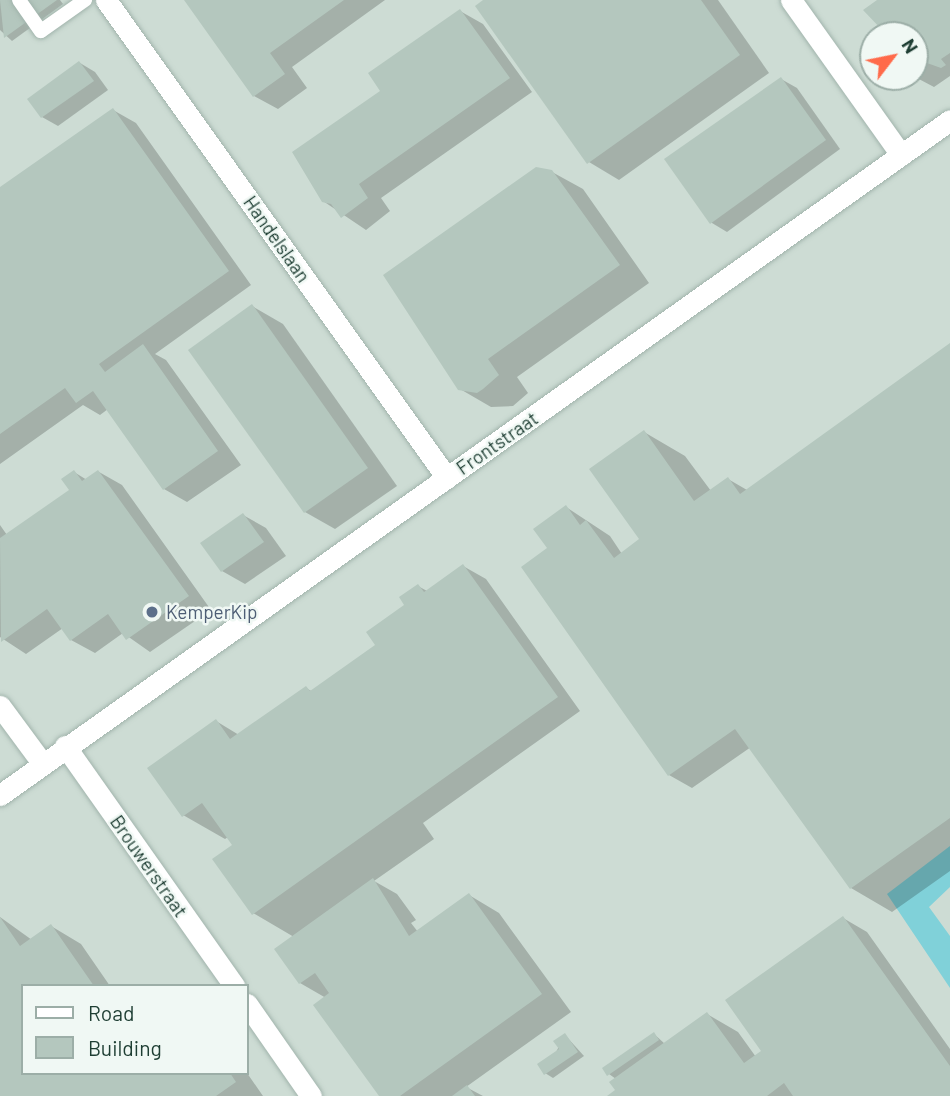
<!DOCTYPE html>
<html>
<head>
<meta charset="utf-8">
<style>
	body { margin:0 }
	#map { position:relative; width:950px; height:1096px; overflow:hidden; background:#dfece5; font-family:Barlow,sans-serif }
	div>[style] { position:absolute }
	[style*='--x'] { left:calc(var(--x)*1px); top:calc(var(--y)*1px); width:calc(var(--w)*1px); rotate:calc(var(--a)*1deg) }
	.built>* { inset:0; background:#cddcd4 }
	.water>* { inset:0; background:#80d1d9 }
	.shadow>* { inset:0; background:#0003 }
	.building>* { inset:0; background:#b4c7be }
	.roads { filter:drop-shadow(0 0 2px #a1b4ac) drop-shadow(0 0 2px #a1b4ac) }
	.lane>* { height:14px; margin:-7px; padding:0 7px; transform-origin:7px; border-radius:7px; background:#fff }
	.street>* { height:21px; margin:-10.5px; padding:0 10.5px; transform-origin:10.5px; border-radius:10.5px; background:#fff }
	.dots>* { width:19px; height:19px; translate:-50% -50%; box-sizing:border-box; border:4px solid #f0f8f4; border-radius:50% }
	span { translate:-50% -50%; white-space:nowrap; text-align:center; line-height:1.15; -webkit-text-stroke:5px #f0f8f4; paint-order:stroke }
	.street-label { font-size:19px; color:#1e3e33 }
	.service-label { font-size:19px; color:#4e5e75 }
	.left { translate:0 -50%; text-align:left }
	.legend { position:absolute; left:21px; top:984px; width:228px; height:91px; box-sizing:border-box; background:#f0f8f4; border:2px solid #9caea7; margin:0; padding:9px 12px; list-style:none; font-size:21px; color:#1e3e33 }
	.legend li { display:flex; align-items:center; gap:14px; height:35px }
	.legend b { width:35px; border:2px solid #9caea7 }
	.north { position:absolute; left:859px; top:21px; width:70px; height:70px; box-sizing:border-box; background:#f0f8f4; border:2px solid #9caea7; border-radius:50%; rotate:58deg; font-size:19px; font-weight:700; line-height:28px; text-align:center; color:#1e3e33 }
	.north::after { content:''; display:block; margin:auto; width:24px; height:32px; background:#ff6a4a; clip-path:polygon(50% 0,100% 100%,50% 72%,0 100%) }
</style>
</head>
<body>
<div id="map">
	<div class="built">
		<div style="clip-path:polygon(evenodd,0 0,950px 0,950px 1096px,0 1096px,0 0,873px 35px,915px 35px,915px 77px,873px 77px,873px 35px,0 0,23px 986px,247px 986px,247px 1073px,23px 1073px,23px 986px)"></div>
	</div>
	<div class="water">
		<div style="clip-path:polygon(950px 846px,950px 887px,929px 907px,950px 936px,950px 988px,887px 894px)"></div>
	</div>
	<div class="shadow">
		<div style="clip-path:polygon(0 0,60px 0,63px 4px,12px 41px,0 30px)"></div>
		<div style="clip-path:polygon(186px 0,385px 0,292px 67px,307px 88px,278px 109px,254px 96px)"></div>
		<div style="clip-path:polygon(486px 0,718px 0,769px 73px,619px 180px,589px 162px)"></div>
		<div style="clip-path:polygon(880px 0,950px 0,950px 76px,934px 87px,915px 77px,915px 35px,883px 35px)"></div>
		<div style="clip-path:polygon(460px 11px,483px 24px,532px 92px,381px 198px,390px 211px,366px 230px,323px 201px,382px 91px)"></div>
		<div style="clip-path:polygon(80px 63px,95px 72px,108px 90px,58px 126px,42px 117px)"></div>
		<div style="clip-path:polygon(781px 79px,797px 88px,840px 149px,727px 232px,712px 223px,666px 160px)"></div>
		<div style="clip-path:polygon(113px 110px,136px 123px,251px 285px,155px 354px,166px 360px,241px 465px,187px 502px,164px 489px,108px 409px,100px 415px,83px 405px,0 464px,0 190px)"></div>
		<div style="clip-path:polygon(552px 172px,583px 189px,649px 283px,517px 377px,528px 393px,513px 406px,491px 407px,460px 389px)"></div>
		<div style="clip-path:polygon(252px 306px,283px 324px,397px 486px,335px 529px,305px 512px)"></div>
		<div style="clip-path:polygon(950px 346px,950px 871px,892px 912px,851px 888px,751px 747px,692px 788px,669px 775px,550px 549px,566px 507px,610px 536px,622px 554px,642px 540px,644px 432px,685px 456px,711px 491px,728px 479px,747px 490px)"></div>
		<div style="clip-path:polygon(74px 472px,87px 480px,99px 472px,122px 485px,211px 610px,150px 652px,123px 633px,95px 653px,71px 640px,63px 628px,26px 654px,0 637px,0 525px,7px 535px,72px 491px)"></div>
		<div style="clip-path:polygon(243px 515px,266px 528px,286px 556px,245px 584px,222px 571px)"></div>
		<div style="clip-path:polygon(463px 566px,486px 579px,580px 711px,423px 823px,434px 839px,374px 881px,397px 894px,416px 920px,411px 923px,418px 932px,469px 895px,499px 913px,571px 1012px,466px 1087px,483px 1096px,381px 1096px,326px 998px,300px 983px,294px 937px,253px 913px,234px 845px,228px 837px,225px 839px,183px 815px,216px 721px,239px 735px,306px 688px,313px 692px,377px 645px,418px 586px,427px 591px)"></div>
		<div style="clip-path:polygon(0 917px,32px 940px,51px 926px,81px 944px,110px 986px,23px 986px,23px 1073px,247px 1073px,263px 1096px,0 1096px)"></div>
		<div style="clip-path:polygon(843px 918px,867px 932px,950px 1049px,950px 1096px,610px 1096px,617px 1091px,616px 1079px,609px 1074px,654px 1034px,665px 1044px,707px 1014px,738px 1032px,756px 1057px,764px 1051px)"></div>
		<div style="clip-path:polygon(565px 1035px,584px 1056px,553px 1078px,545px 1073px)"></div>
	</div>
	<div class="building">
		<div style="clip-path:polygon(0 0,57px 0,4px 38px)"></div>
		<div style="clip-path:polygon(184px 0,344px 0,270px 53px,285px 74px,253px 97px)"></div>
		<div style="clip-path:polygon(483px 0,701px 0,740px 55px,587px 164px,475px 6px)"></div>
		<div style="clip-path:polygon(877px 0,950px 0,950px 53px,941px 59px,946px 65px,941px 68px,927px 63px,915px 71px,915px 35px,881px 35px,883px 31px,863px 10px)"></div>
		<div style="clip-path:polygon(460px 9px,510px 78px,359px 184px,368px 198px,341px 218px,331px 204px,322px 202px,292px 152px,380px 91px,368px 73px)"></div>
		<div style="clip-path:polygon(79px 61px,94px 81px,41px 118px,27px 99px)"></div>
		<div style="clip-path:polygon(781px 77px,826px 140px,710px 224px,664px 159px)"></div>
		<div style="clip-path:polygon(113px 108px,229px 271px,99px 364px,105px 372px,143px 344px,218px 451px,163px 490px,93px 391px,76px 403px,65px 388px,0 434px,0 187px)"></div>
		<div style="clip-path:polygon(536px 167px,552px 170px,620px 265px,488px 359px,499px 375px,483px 389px,477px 393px,458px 390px,383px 275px)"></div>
		<div style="clip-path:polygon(252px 304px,368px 468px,304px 513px,188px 350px)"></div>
		<div style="clip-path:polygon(950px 343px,950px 818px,850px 889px,735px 729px,668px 776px,521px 567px,547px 548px,533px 529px,566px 505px,580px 525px,586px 520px,614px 558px,639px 539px,589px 469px,644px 430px,694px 501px,728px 477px,740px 494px)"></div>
		<div style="clip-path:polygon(74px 470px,82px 481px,98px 470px,189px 596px,126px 640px,108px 614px,70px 641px,47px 609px,1px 642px,0 538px,69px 490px,61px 479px)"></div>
		<div style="clip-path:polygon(243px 513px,264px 542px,221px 572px,200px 543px)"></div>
		<div style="clip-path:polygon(463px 564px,558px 697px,252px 915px,212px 859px,232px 845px,202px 803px,182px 817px,147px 768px,216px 719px,230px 739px,306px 686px,310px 691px,375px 645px,366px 632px,404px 605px,399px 597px,418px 584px,424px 592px)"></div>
		<div style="clip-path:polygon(373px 878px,409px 936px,469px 893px,542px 994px,400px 1096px,379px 1096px,313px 1005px,329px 993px,315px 973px,299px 984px,274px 949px)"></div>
		<div style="clip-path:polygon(843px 916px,950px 1066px,950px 1096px,793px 1096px,784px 1083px,767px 1096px,607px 1096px,615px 1090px,609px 1082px,707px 1012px,744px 1063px,761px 1051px,725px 1000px)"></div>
		<div style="clip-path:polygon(0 917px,20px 946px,51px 924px,94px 986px,23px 986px,23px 1073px,230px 1073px,236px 1082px,216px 1096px,0 1096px)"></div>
		<div style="clip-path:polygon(654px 1032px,659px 1040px,607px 1076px,602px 1068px)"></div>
		<div style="clip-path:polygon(565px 1033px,578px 1052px,544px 1075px,537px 1064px,559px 1049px,553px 1041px)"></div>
		<div style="clip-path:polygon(467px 1085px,475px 1096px,452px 1096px)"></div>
	</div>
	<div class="roads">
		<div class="lane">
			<div style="--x:19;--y:0;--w:38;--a:55"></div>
			<div style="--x:41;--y:31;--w:54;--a:-35.2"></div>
		</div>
		<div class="street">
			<div style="--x:106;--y:0;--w:587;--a:54.5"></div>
			<div style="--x:791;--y:0;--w:190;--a:54.6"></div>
			<div style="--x:0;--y:706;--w:71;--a:53.6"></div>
			<div style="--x:65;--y:746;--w:294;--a:54.8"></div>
			<div style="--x:0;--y:795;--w:1165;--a:-35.39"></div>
			<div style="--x:247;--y:1004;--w:112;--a:55.2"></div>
		</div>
	</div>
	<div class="dots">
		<div style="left:152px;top:612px;background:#5c6f8a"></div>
	</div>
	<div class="street-label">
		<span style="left:277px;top:239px;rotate:55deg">Handelslaan</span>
		<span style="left:497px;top:443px;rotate:-35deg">Frontstraat</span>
		<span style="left:149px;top:866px;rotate:55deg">Brouwerstraat</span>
	</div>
	<div class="service-label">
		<span class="left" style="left:166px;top:612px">KemperKip</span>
	</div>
	<ul class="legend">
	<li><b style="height:9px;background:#fff"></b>Road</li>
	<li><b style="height:19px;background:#b4c7be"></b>Building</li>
	</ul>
	<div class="north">N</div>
</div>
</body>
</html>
